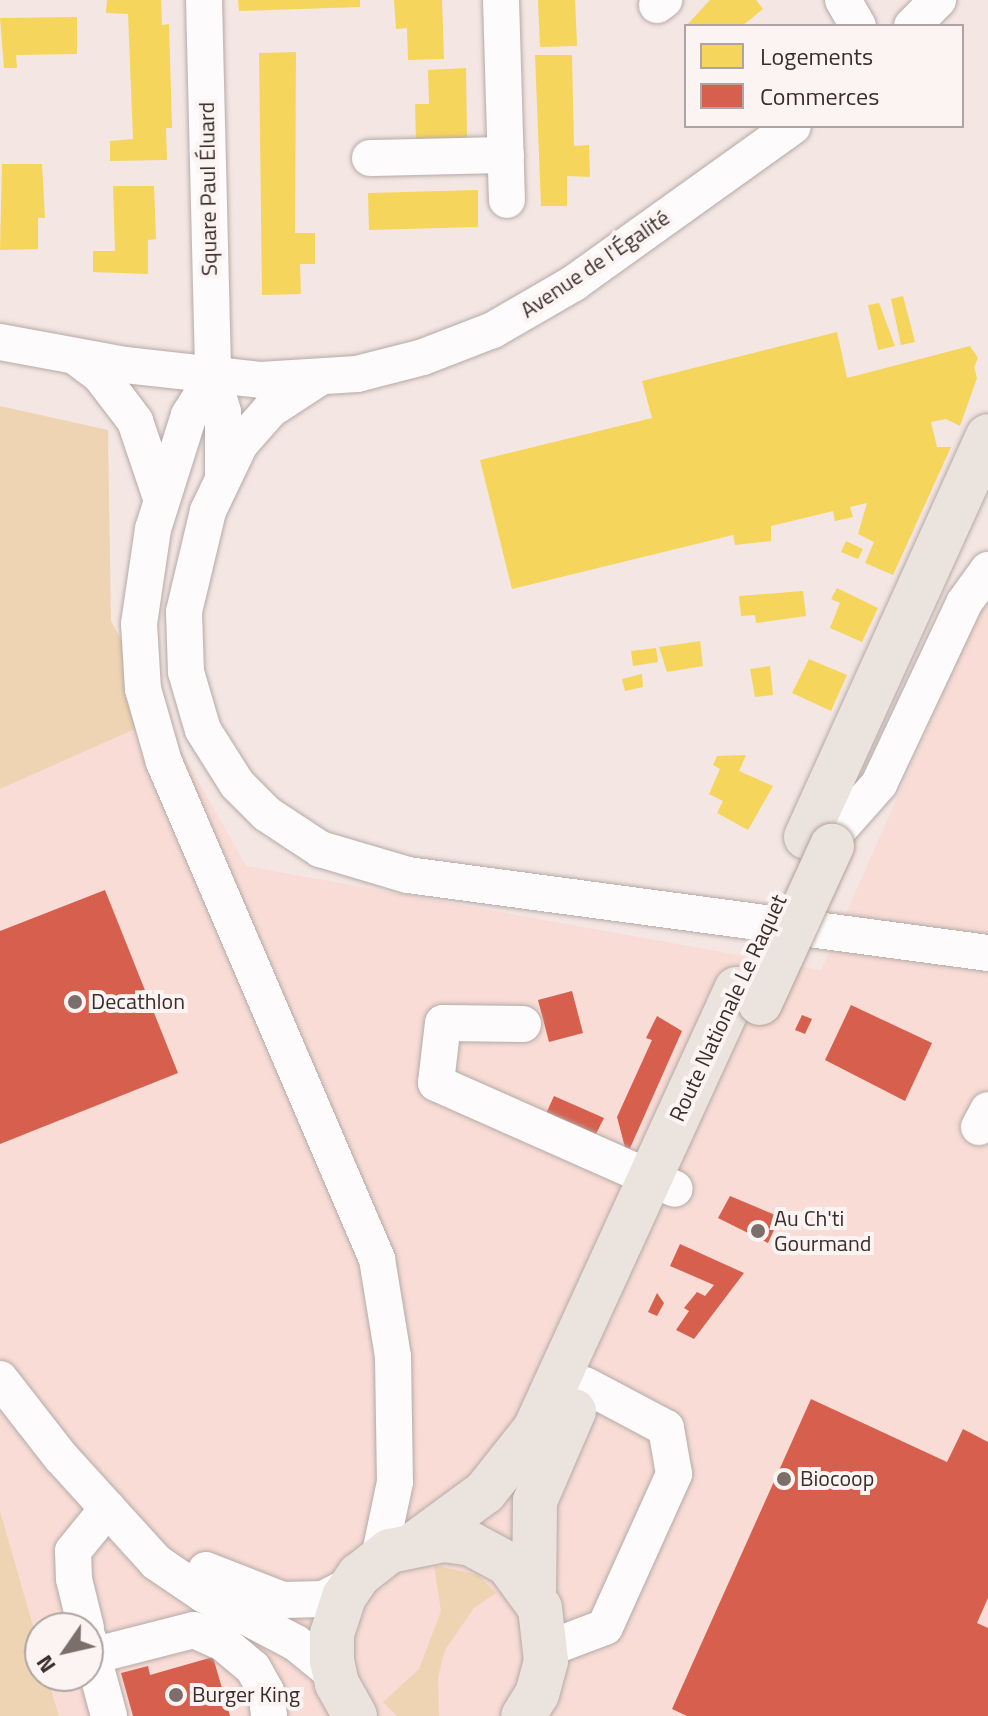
<!DOCTYPE html>
<html>
<head>
<meta charset="utf-8">
<style>
	body { margin:0 }
	#map { position:relative; width:988px; height:1716px; overflow:hidden; background:#f4e6e3; font-family:"Titillium Web",sans-serif }
	div>[style] { position:absolute }
	[style*='--x'] { left:calc(var(--x)*1px); top:calc(var(--y)*1px); width:calc(var(--w)*1px); rotate:calc(var(--a)*1deg) }
	.built>* { inset:0; background:#f8dcd5 }
	.green>* { inset:0; background:#efd4b4 }
	.homes>* { inset:0; background:#f6d55c }
	.shops>* { inset:0; background:#d6604d }
	.roads { filter:drop-shadow(0 0 2px #b5aaa7) drop-shadow(0 0 2px #b5aaa7) }
	.minor>* { height:36px; margin:-18px; padding:0 18px; transform-origin:18px; border-radius:18px; background:#fdfbfb }
	.major>* { height:44px; margin:-22px; padding:0 22px; transform-origin:22px; border-radius:22px; background:#ebe3de }
	.bridges { filter:drop-shadow(0 0 2px #b3a197) drop-shadow(0 0 2px #b3a197) }
	.major-bridge>* { height:44px; margin:-22px; padding:0 22px; transform-origin:22px; border-radius:22px; background:#ebe3de }
	.dots>* { width:22px; height:22px; translate:-50% -50%; box-sizing:border-box; border:4px solid #fbf4f3; border-radius:50% }
	span { translate:-50% -50%; white-space:nowrap; text-align:center; line-height:1.15; -webkit-text-stroke:8px #fbf4f3; paint-order:stroke }
	.street-label { font-size:22px; color:#3a2e2b }
	.poi-label { font-size:22px; color:#3a2e2b }
	.left { translate:0 -50%; text-align:left }
	.legend { position:absolute; left:684px; top:24px; width:280px; height:104px; box-sizing:border-box; background:#fbf4f3; border:2px solid #aea5a3; margin:0; padding:10px 14px; list-style:none; font-size:24px; color:#3a2e2b }
	.legend li { display:flex; align-items:center; gap:16px; height:40px }
	.legend b { width:40px; border:2px solid #aea5a3 }
	.north { position:absolute; left:24px; top:1612px; width:80px; height:80px; box-sizing:border-box; background:#fbf4f3; border:2px solid #aea5a3; border-radius:50%; rotate:236deg; font-size:22px; font-weight:700; line-height:32px; text-align:center; color:#3a2e2b }
	.north::after { content:''; display:block; margin:auto; width:28px; height:36px; background:#7b6e6b; clip-path:polygon(50% 0,100% 100%,50% 72%,0 100%) }
</style>
</head>
<body>
<div id="map">
	<div class="built">
		<div style="clip-path:polygon(988px 592px,988px 1716px,59px 1716px,47px 1676px,88px 1676px,88px 1628px,40px 1628px,40px 1650px,0 1511px,0 789px,162px 717px,246px 866px,821px 970px)"></div>
	</div>
	<div class="green">
		<div style="clip-path:polygon(0 406px,108px 430px,111px 621px,162px 717px,0 789px)"></div>
		<div style="clip-path:polygon(0 1511px,40px 1650px,40px 1676px,47px 1676px,59px 1716px,0 1716px)"></div>
		<div style="clip-path:polygon(434px 1565px,478px 1575px,496px 1593px,474px 1608px,445px 1650px,438px 1677px,439px 1716px,397px 1716px,383px 1702px,419px 1669px,441px 1611px)"></div>
	</div>
	<div class="homes">
		<div style="clip-path:polygon(107px 0,161px 0,162px 25px,169px 24px,172px 128px,166px 128px,167px 160px,110px 161px,110px 141px,133px 139px,128px 14px,106px 13px)"></div>
		<div style="clip-path:polygon(238px 0,360px 0,360px 7px,239px 11px)"></div>
		<div style="clip-path:polygon(394px 0,442px 0,444px 59px,408px 60px,407px 28px,396px 29px)"></div>
		<div style="clip-path:polygon(538px 0,575px 0,577px 46px,540px 47px)"></div>
		<div style="clip-path:polygon(710px 0,756px 0,763px 9px,742px 26px,686px 26px)"></div>
		<div style="clip-path:polygon(77px 17px,77px 54px,16px 55px,17px 68px,4px 68px,0 18px)"></div>
		<div style="clip-path:polygon(296px 52px,295px 233px,315px 233px,315px 264px,300px 264px,301px 294px,262px 295px,259px 53px)"></div>
		<div style="clip-path:polygon(535px 55px,572px 55px,574px 146px,589px 145px,590px 177px,567px 176px,567px 206px,541px 206px)"></div>
		<div style="clip-path:polygon(466px 68px,467px 139px,416px 140px,415px 104px,429px 104px,428px 70px)"></div>
		<div style="clip-path:polygon(2px 164px,42px 164px,45px 218px,38px 218px,38px 249px,0 250px)"></div>
		<div style="clip-path:polygon(113px 186px,154px 186px,156px 239px,148px 240px,148px 274px,93px 272px,93px 251px,115px 251px)"></div>
		<div style="clip-path:polygon(478px 190px,478px 227px,369px 230px,368px 193px)"></div>
		<div style="clip-path:polygon(903px 296px,915px 342px,901px 345px,891px 299px)"></div>
		<div style="clip-path:polygon(879px 303px,895px 346px,878px 350px,868px 305px)"></div>
		<div style="clip-path:polygon(837px 332px,847px 378px,970px 346px,978px 358px,974px 367px,977px 378px,960px 426px,946px 419px,931px 422px,937px 447px,951px 447px,893px 575px,865px 563px,874px 542px,858px 534px,867px 503px,850px 507px,853px 517px,835px 521px,833px 511px,771px 526px,771px 541px,735px 545px,733px 535px,512px 589px,480px 460px,652px 418px,642px 381px)"></div>
		<div style="clip-path:polygon(846px 541px,863px 549px,858px 559px,841px 552px)"></div>
		<div style="clip-path:polygon(837px 588px,878px 608px,862px 642px,830px 628px,840px 603px,831px 599px)"></div>
		<div style="clip-path:polygon(803px 591px,806px 616px,756px 623px,755px 615px,741px 616px,739px 596px)"></div>
		<div style="clip-path:polygon(700px 641px,703px 666px,667px 672px,659px 647px)"></div>
		<div style="clip-path:polygon(656px 648px,658px 662px,633px 666px,631px 651px)"></div>
		<div style="clip-path:polygon(809px 659px,847px 675px,831px 711px,792px 693px)"></div>
		<div style="clip-path:polygon(770px 666px,773px 695px,755px 697px,750px 669px)"></div>
		<div style="clip-path:polygon(642px 674px,643px 687px,625px 691px,622px 679px)"></div>
		<div style="clip-path:polygon(746px 755px,739px 771px,773px 786px,748px 830px,717px 813px,723px 801px,709px 794px,720px 769px,713px 765px,717px 756px)"></div>
	</div>
	<div class="shops">
		<div style="clip-path:polygon(105px 890px,178px 1073px,0 1144px,0 931px)"></div>
		<div style="clip-path:polygon(572px 991px,583px 1033px,549px 1042px,538px 1000px)"></div>
		<div style="clip-path:polygon(851px 1005px,932px 1043px,905px 1101px,825px 1060px)"></div>
		<div style="clip-path:polygon(802px 1015px,812px 1019px,805px 1034px,795px 1030px)"></div>
		<div style="clip-path:polygon(657px 1016px,682px 1031px,627px 1155px,617px 1117px,652px 1040px,646px 1038px)"></div>
		<div style="clip-path:polygon(554px 1096px,604px 1118px,593px 1140px,544px 1118px)"></div>
		<div style="clip-path:polygon(730px 1196px,780px 1217px,768px 1243px,718px 1218px)"></div>
		<div style="clip-path:polygon(680px 1244px,744px 1273px,694px 1339px,676px 1330px,689px 1311px,684px 1308px,697px 1292px,705px 1296px,714px 1285px,670px 1266px)"></div>
		<div style="clip-path:polygon(657px 1293px,664px 1303px,657px 1316px,648px 1312px)"></div>
		<div style="clip-path:polygon(811px 1399px,947px 1462px,963px 1429px,988px 1442px,988px 1598px,977px 1623px,988px 1628px,988px 1716px,687px 1716px,672px 1709px)"></div>
		<div style="clip-path:polygon(213px 1657px,230px 1716px,133px 1716px,121px 1673px,148px 1666px,150px 1675px)"></div>
	</div>
	<div class="roads">
		<div class="minor">
			<div style="--x:204;--y:0;--w:377;--a:88.6"></div>
			<div style="--x:213;--y:377;--w:36;--a:74"></div>
			<div style="--x:223;--y:412;--w:60;--a:90"></div>
			<div style="--x:501;--y:0;--w:200;--a:88.3"></div>
			<div style="--x:843;--y:0;--w:30;--a:60"></div>
			<div style="--x:657;--y:5;--w:9;--a:-36"></div>
			<div style="--x:912;--y:26;--w:37;--a:-45"></div>
			<div style="--x:370;--y:158;--w:136;--a:-1.3"></div>
			<div style="--x:0;--y:342;--w:127;--a:10.4"></div>
			<div style="--x:125;--y:365;--w:136;--a:6.3"></div>
			<div style="--x:260;--y:380;--w:97;--a:-3.5"></div>
			<div style="--x:357;--y:374;--w:68;--a:-14.4"></div>
			<div style="--x:423;--y:357;--w:75;--a:-21.1"></div>
			<div style="--x:493;--y:330;--w:94;--a:-30.1"></div>
			<div style="--x:574;--y:283;--w:269;--a:-35.6"></div>
			<div style="--x:76;--y:357;--w:30;--a:37"></div>
			<div style="--x:100;--y:375;--w:58;--a:52.7"></div>
			<div style="--x:135;--y:421;--w:81;--a:71.3"></div>
			<div style="--x:213;--y:377;--w:45;--a:122.3"></div>
			<div style="--x:189;--y:415;--w:120;--a:107.5"></div>
			<div style="--x:153;--y:529;--w:96;--a:98.4"></div>
			<div style="--x:139;--y:624;--w:65;--a:86.5"></div>
			<div style="--x:143;--y:689;--w:76;--a:74"></div>
			<div style="--x:164;--y:762;--w:541;--a:66.8"></div>
			<div style="--x:377;--y:1259;--w:99;--a:80.7"></div>
			<div style="--x:393;--y:1357;--w:125;--a:89.1"></div>
			<div style="--x:395;--y:1482;--w:78;--a:101.9"></div>
			<div style="--x:319;--y:378;--w:59;--a:146.9"></div>
			<div style="--x:270;--y:410;--w:45;--a:131.4"></div>
			<div style="--x:240;--y:444;--w:74;--a:115.5"></div>
			<div style="--x:208;--y:511;--w:104;--a:103.4"></div>
			<div style="--x:184;--y:612;--w:60;--a:88.1"></div>
			<div style="--x:186;--y:672;--w:60;--a:73.7"></div>
			<div style="--x:203;--y:730;--w:64;--a:57.8"></div>
			<div style="--x:237;--y:784;--w:42;--a:45"></div>
			<div style="--x:267;--y:814;--w:64;--a:33.4"></div>
			<div style="--x:320;--y:849;--w:92;--a:16.5"></div>
			<div style="--x:408;--y:875;--w:585;--a:7.66"></div>
			<div style="--x:810;--y:829;--w:30;--a:-2"></div>
			<div style="--x:840;--y:828;--w:59;--a:-48.4"></div>
			<div style="--x:879;--y:784;--w:200;--a:-64.8"></div>
			<div style="--x:964;--y:603;--w:41;--a:-54"></div>
			<div style="--x:523;--y:1024;--w:80;--a:-179.3"></div>
			<div style="--x:443;--y:1023;--w:60;--a:96.7"></div>
			<div style="--x:436;--y:1083;--w:261;--a:23.9"></div>
			<div style="--x:979;--y:1127;--w:19;--a:-62"></div>
			<div style="--x:0;--y:1379;--w:98;--a:52.1"></div>
			<div style="--x:60;--y:1456;--w:143;--a:47.8"></div>
			<div style="--x:156;--y:1562;--w:57;--a:34.2"></div>
			<div style="--x:203;--y:1594;--w:105;--a:27.8"></div>
			<div style="--x:296;--y:1643;--w:49;--a:39.2"></div>
			<div style="--x:206;--y:1570;--w:83;--a:21.3"></div>
			<div style="--x:283;--y:1600;--w:40;--a:-1.4"></div>
			<div style="--x:323;--y:1599;--w:31;--a:-27"></div>
			<div style="--x:86;--y:1628;--w:50;--a:-103.8"></div>
			<div style="--x:74;--y:1579;--w:28;--a:-92"></div>
			<div style="--x:73;--y:1551;--w:55;--a:-50.9"></div>
			<div style="--x:88;--y:1638;--w:81;--a:74.9"></div>
			<div style="--x:547;--y:1649;--w:62;--a:-20.8"></div>
			<div style="--x:605;--y:1627;--w:168;--a:-65.7"></div>
			<div style="--x:674;--y:1474;--w:47;--a:-99.9"></div>
			<div style="--x:666;--y:1428;--w:92;--a:-152"></div>
			<div style="--x:92;--y:1656;--w:105;--a:-14.3"></div>
			<div style="--x:194;--y:1630;--w:32;--a:24"></div>
			<div style="--x:223;--y:1643;--w:39;--a:40"></div>
			<div style="--x:253;--y:1668;--w:26;--a:61"></div>
			<div style="--x:266;--y:1691;--w:25;--a:83"></div>
		</div>
		<div class="major">
			<div style="--x:806;--y:837;--w:440;--a:-65.6"></div>
			<div style="--x:417;--y:1542;--w:84;--a:-36.3"></div>
			<div style="--x:485;--y:1492;--w:80;--a:-51.6"></div>
			<div style="--x:535;--y:1429;--w:484;--a:-65.4"></div>
			<div style="--x:534;--y:1596;--w:95;--a:-89.4"></div>
			<div style="--x:535;--y:1501;--w:98;--a:-66.6"></div>
			<div style="--x:355;--y:1716;--w:37;--a:-119"></div>
			<div style="--x:337;--y:1684;--w:24;--a:-102"></div>
			<div style="--x:332;--y:1661;--w:27;--a:-90"></div>
			<div style="--x:332;--y:1634;--w:39;--a:-72"></div>
			<div style="--x:344;--y:1597;--w:27;--a:-56"></div>
			<div style="--x:359;--y:1575;--w:39;--a:-38"></div>
			<div style="--x:390;--y:1551;--w:55;--a:-11.5"></div>
			<div style="--x:444;--y:1540;--w:27;--a:8"></div>
			<div style="--x:471;--y:1544;--w:42;--a:28.4"></div>
			<div style="--x:508;--y:1564;--w:54;--a:54"></div>
			<div style="--x:540;--y:1608;--w:53;--a:83.5"></div>
			<div style="--x:546;--y:1661;--w:34;--a:105"></div>
			<div style="--x:537;--y:1694;--w:26;--a:122"></div>
		</div>
	</div>
	<div class="bridges">
		<div class="major-bridge">
			<div style="--x:760;--y:1003;--w:173;--a:-65.4"></div>
		</div>
	</div>
	<div class="dots">
		<div style="left:75px;top:1002px;background:#7b6e6b"></div>
		<div style="left:758px;top:1231px;background:#7b6e6b"></div>
		<div style="left:784px;top:1479px;background:#7b6e6b"></div>
		<div style="left:176px;top:1695px;background:#7b6e6b"></div>
	</div>
	<div class="street-label">
		<span style="left:208px;top:189px;rotate:-91deg">Square Paul Éluard</span>
		<span style="left:595px;top:264px;rotate:-34deg">Avenue de l'Égalité</span>
		<span style="left:728px;top:1008px;rotate:-65deg">Route Nationale Le Raquet</span>
	</div>
	<div class="poi-label">
		<span class="left" style="left:91px;top:1002px">Decathlon</span>
		<span class="left" style="left:774px;top:1231px">Au Ch'ti<br>Gourmand</span>
		<span class="left" style="left:800px;top:1479px">Biocoop</span>
		<span class="left" style="left:192px;top:1695px">Burger King</span>
	</div>
	<ul class="legend">
	<li><b style="height:22px;background:#f6d55c"></b>Logements</li>
	<li><b style="height:22px;background:#d6604d"></b>Commerces</li>
	</ul>
	<div class="north">N</div>
</div>
</body>
</html>
